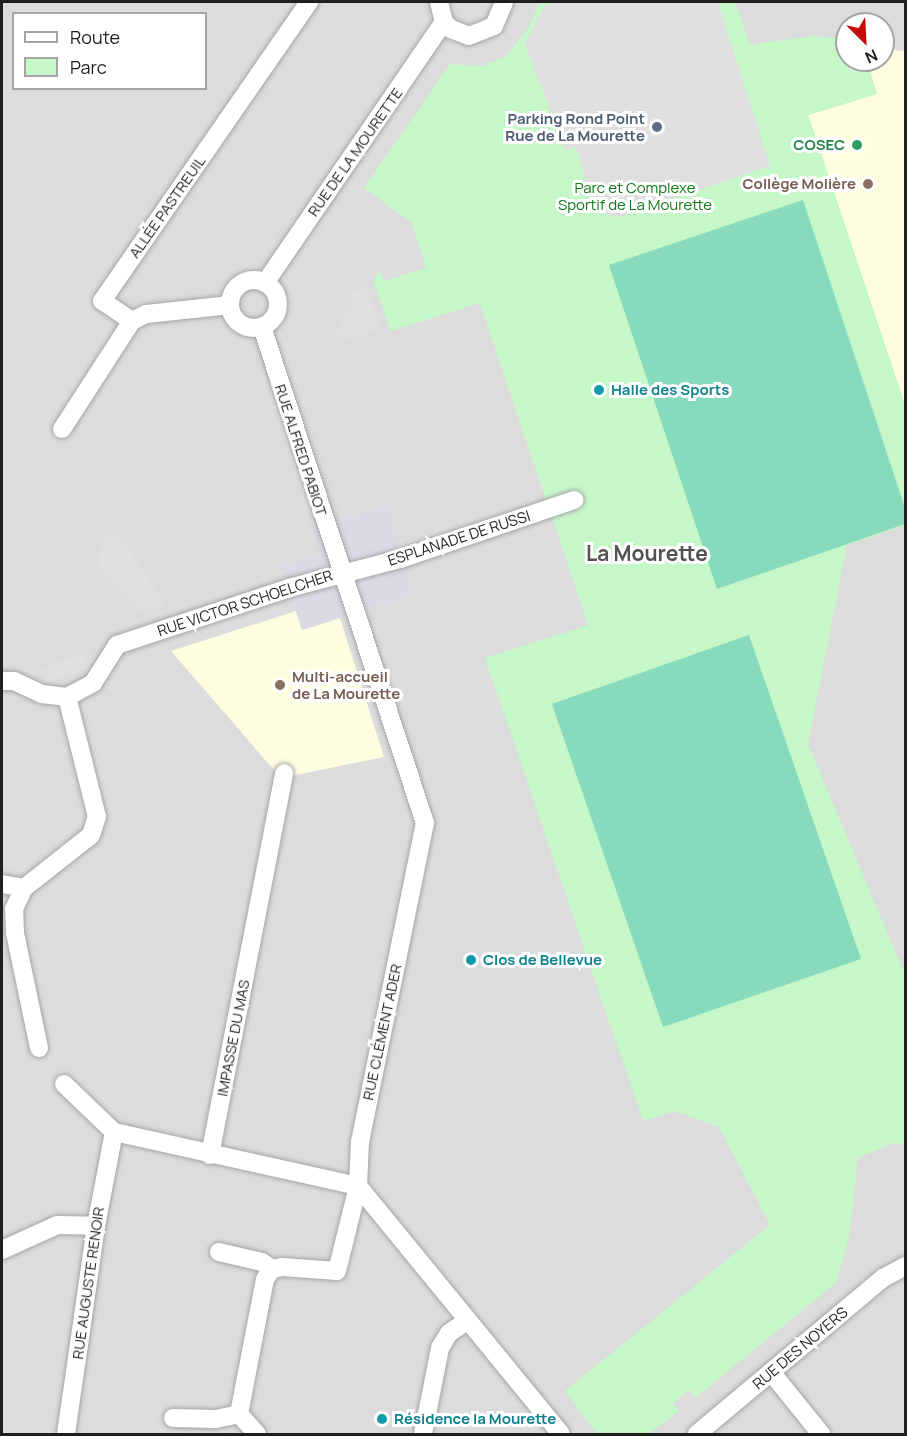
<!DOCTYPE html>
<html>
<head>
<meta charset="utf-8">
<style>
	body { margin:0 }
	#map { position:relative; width:907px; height:1436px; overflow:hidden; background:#efece5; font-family:Manrope,sans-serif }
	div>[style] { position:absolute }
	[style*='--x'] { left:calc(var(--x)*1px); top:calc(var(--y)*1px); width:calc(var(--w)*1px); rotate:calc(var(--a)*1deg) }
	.residential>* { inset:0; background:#dddcdc }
	.education>* { inset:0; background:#fdfee0 }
	.park>* { inset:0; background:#c5f7c9 }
	.pitch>* { inset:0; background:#87dabb }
	.parking>* { inset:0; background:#dfdfdf }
	.plaza>* { inset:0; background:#dadae5 }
	.roads { filter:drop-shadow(0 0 2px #a6a6a6) drop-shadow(0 0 2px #a6a6a6) }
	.minor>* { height:18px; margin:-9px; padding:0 9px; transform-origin:9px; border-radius:9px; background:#fff }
	.minor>.ring { margin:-9px; padding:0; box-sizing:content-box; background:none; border:18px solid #fff; border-radius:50% }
	.dots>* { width:16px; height:16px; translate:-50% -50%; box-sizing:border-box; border:3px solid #fff; border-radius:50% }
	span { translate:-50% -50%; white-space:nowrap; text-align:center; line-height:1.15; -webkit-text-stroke:6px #fff; paint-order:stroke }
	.service-label { font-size:15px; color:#4e5e75; font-weight:700 }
	.right { translate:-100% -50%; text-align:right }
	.leisure-label { font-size:15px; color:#27864d; font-weight:700 }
	.street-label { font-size:15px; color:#1f1f1f }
	.education-label { font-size:15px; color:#785e54; font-weight:700 }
	.left { translate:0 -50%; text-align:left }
	.park-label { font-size:15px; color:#11791a }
	.culture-label { font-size:15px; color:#0d838f; font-weight:700 }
	.district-label { font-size:21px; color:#525252; font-weight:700 }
	.frame { position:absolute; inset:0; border:3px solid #1f1f1f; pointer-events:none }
	.legend { position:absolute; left:12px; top:12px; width:195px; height:78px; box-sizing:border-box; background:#fff; border:2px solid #a5a5a5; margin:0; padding:8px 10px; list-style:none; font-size:18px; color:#1f1f1f }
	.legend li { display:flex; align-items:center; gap:12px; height:30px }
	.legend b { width:30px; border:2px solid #a5a5a5 }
	.north { position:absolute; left:835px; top:12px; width:60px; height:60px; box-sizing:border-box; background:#fff; border:2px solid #a5a5a5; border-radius:50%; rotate:156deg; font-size:16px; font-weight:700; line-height:24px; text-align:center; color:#1f1f1f }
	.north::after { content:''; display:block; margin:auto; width:21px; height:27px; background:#c40b09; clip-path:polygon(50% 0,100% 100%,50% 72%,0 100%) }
</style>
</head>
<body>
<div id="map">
	<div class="residential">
		<div style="clip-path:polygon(evenodd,2px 2px,905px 2px,905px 1434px,2px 1434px,2px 2px,14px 14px,206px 14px,206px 88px,14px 88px,14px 14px,2px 2px,847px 24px,883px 24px,883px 60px,847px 60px,847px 24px)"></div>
	</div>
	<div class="education">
		<div style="clip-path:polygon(883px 49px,905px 51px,905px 405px,808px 115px,876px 94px,867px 60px,883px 60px)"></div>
		<div style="clip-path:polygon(296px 611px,302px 630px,340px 618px,384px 757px,291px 776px,274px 770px,171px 651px)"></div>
	</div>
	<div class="park">
		<div style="clip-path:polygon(546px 2px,735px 2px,750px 45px,812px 36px,847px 39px,847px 60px,867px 60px,877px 94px,808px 115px,905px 405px,905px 525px,847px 545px,808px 744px,905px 975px,905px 1144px,894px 1143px,858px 1158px,849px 1237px,836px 1283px,695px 1398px,689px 1390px,673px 1403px,679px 1411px,649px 1434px,597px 1434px,565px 1391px,770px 1225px,719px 1127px,675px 1111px,643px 1121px,485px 658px,588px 625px,480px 303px,391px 331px,373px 281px,380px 270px,384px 281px,426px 268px,412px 223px,364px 188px,450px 64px,481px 66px,505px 57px,529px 27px,539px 4px)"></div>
	</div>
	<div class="pitch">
		<div style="clip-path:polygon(803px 200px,905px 508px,905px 524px,717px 589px,609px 265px)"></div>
		<div style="clip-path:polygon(749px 635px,861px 959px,663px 1027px,552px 704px)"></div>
	</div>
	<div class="parking">
		<div style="clip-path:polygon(556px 2px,718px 2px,770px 166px,620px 217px,589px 211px,590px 197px,576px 147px,565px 150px,525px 44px,545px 5px)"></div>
		<div style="clip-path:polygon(367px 288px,381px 329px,340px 342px,336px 331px,352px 306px,349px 293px)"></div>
		<div style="clip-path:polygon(112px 535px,125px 542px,165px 604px,141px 612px,98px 565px,101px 545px)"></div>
		<div style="clip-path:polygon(83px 654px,88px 668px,45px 682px,40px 669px)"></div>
	</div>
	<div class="plaza">
		<div style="clip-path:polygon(387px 506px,413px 594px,302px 630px,281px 566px,320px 553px,312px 529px)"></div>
	</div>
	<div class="roads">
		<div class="minor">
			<div style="--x:439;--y:2;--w:21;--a:76"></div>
			<div style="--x:444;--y:22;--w:10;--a:45"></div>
			<div style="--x:451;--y:29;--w:19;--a:21"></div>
			<div style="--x:469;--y:36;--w:27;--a:-22"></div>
			<div style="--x:494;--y:26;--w:26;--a:-67"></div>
			<div class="ring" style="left:230px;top:280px;width:30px;height:30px"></div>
			<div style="--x:265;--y:283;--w:316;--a:-55.6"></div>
			<div style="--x:230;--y:305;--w:84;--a:173.9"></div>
			<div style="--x:146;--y:314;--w:16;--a:153"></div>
			<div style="--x:132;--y:321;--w:36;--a:-146"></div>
			<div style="--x:102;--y:301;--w:364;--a:-55.3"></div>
			<div style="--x:62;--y:429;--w:129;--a:-57.1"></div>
			<div style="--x:2;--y:681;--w:12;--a:0"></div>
			<div style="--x:14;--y:681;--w:31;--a:25"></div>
			<div style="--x:42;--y:694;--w:25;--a:7"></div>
			<div style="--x:67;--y:697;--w:30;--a:-28"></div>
			<div style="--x:93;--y:683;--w:45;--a:-57.7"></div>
			<div style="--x:117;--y:645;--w:181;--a:-18.3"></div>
			<div style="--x:289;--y:588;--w:118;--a:-14.7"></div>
			<div style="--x:403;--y:558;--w:181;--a:-18.7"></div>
			<div style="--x:2;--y:884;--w:22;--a:10"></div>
			<div style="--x:39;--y:1048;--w:117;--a:-101.8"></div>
			<div style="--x:15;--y:933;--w:24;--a:-92"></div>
			<div style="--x:14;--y:909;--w:23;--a:-65"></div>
			<div style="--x:24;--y:888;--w:85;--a:-38.3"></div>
			<div style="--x:91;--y:835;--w:19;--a:-72"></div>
			<div style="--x:97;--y:817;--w:124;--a:-104"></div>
			<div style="--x:64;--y:1084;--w:69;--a:43.8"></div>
			<div style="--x:114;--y:1132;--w:250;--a:12.5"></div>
			<div style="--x:210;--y:1155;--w:389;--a:-79"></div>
			<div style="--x:358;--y:1186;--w:320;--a:50.7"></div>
			<div style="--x:2;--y:1250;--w:60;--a:-24.4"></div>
			<div style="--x:57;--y:1225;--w:39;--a:1"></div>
			<div style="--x:219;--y:1252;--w:44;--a:13.1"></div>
			<div style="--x:262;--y:1262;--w:12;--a:35"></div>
			<div style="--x:771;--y:1372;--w:80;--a:51.1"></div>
			<div style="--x:173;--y:1418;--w:43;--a:1.3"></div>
			<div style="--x:216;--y:1419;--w:24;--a:-12"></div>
			<div style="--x:66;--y:1434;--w:210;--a:-81.8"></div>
			<div style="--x:96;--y:1226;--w:96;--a:-79.2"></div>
			<div style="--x:257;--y:1434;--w:27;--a:-132"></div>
			<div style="--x:239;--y:1414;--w:137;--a:-79.1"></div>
			<div style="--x:265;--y:1279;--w:12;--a:-55"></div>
			<div style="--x:272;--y:1269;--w:10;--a:-11"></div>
			<div style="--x:282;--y:1267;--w:55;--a:4.2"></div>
			<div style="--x:337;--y:1271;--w:88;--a:-76.1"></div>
			<div style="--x:358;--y:1186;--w:44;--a:-87.4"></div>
			<div style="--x:360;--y:1142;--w:326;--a:-78.5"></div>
			<div style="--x:425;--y:823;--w:522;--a:-108.19"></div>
			<div style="--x:423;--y:1434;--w:88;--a:-78.8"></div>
			<div style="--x:440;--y:1348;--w:17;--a:-59"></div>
			<div style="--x:449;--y:1333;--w:22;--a:-34"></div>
			<div style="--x:697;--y:1434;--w:243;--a:-40"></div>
			<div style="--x:883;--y:1278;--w:26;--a:-28"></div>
		</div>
	</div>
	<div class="dots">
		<div style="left:657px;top:127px;background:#5c6f8a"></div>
		<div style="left:857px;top:145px;background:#2e9e5b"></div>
		<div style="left:868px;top:184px;background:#8d6e63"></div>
		<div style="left:599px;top:390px;background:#0f9aa8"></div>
		<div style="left:280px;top:685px;background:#8d6e63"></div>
		<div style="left:471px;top:960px;background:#0f9aa8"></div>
		<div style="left:382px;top:1419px;background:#0f9aa8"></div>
	</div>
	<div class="service-label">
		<span class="right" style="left:645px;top:127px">Parking Rond Point<br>Rue de La Mourette</span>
	</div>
	<div class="leisure-label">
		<span class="right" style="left:845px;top:145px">COSEC</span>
	</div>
	<div class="street-label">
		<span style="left:355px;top:152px;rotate:-55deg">RUE DE LA MOURETTE</span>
		<span style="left:167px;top:207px;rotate:-55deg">ALLÉE PASTREUIL</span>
		<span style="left:301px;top:450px;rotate:72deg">RUE ALFRED PABIOT</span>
		<span style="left:459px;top:538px;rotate:-18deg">ESPLANADE DE RUSSI</span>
		<span style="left:245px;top:603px;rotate:-18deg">RUE VICTOR SCHOELCHER</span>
		<span style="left:382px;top:1032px;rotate:-78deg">RUE CLÉMENT ADER</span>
		<span style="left:233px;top:1038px;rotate:-79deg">IMPASSE DU MAS</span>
		<span style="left:88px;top:1283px;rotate:-82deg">RUE AUGUSTE RENOIR</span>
		<span style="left:800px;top:1348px;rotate:-40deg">RUE DES NOYERS</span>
	</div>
	<div class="education-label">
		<span class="right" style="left:856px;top:184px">Collège Molière</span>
		<span class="left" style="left:292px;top:685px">Multi-accueil<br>de La Mourette</span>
	</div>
	<div class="park-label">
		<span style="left:635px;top:196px">Parc et Complexe<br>Sportif de La Mourette</span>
	</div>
	<div class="culture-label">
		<span class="left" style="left:611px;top:390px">Halle des Sports</span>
		<span class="left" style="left:483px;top:960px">Clos de Bellevue</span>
		<span class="left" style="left:394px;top:1419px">Résidence la Mourette</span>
	</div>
	<div class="district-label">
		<span style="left:647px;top:553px">La Mourette</span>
	</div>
	<div class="frame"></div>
	<ul class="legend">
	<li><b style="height:8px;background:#fff"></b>Route</li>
	<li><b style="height:16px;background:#c5f7c9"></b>Parc</li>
	</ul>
	<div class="north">N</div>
</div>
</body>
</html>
